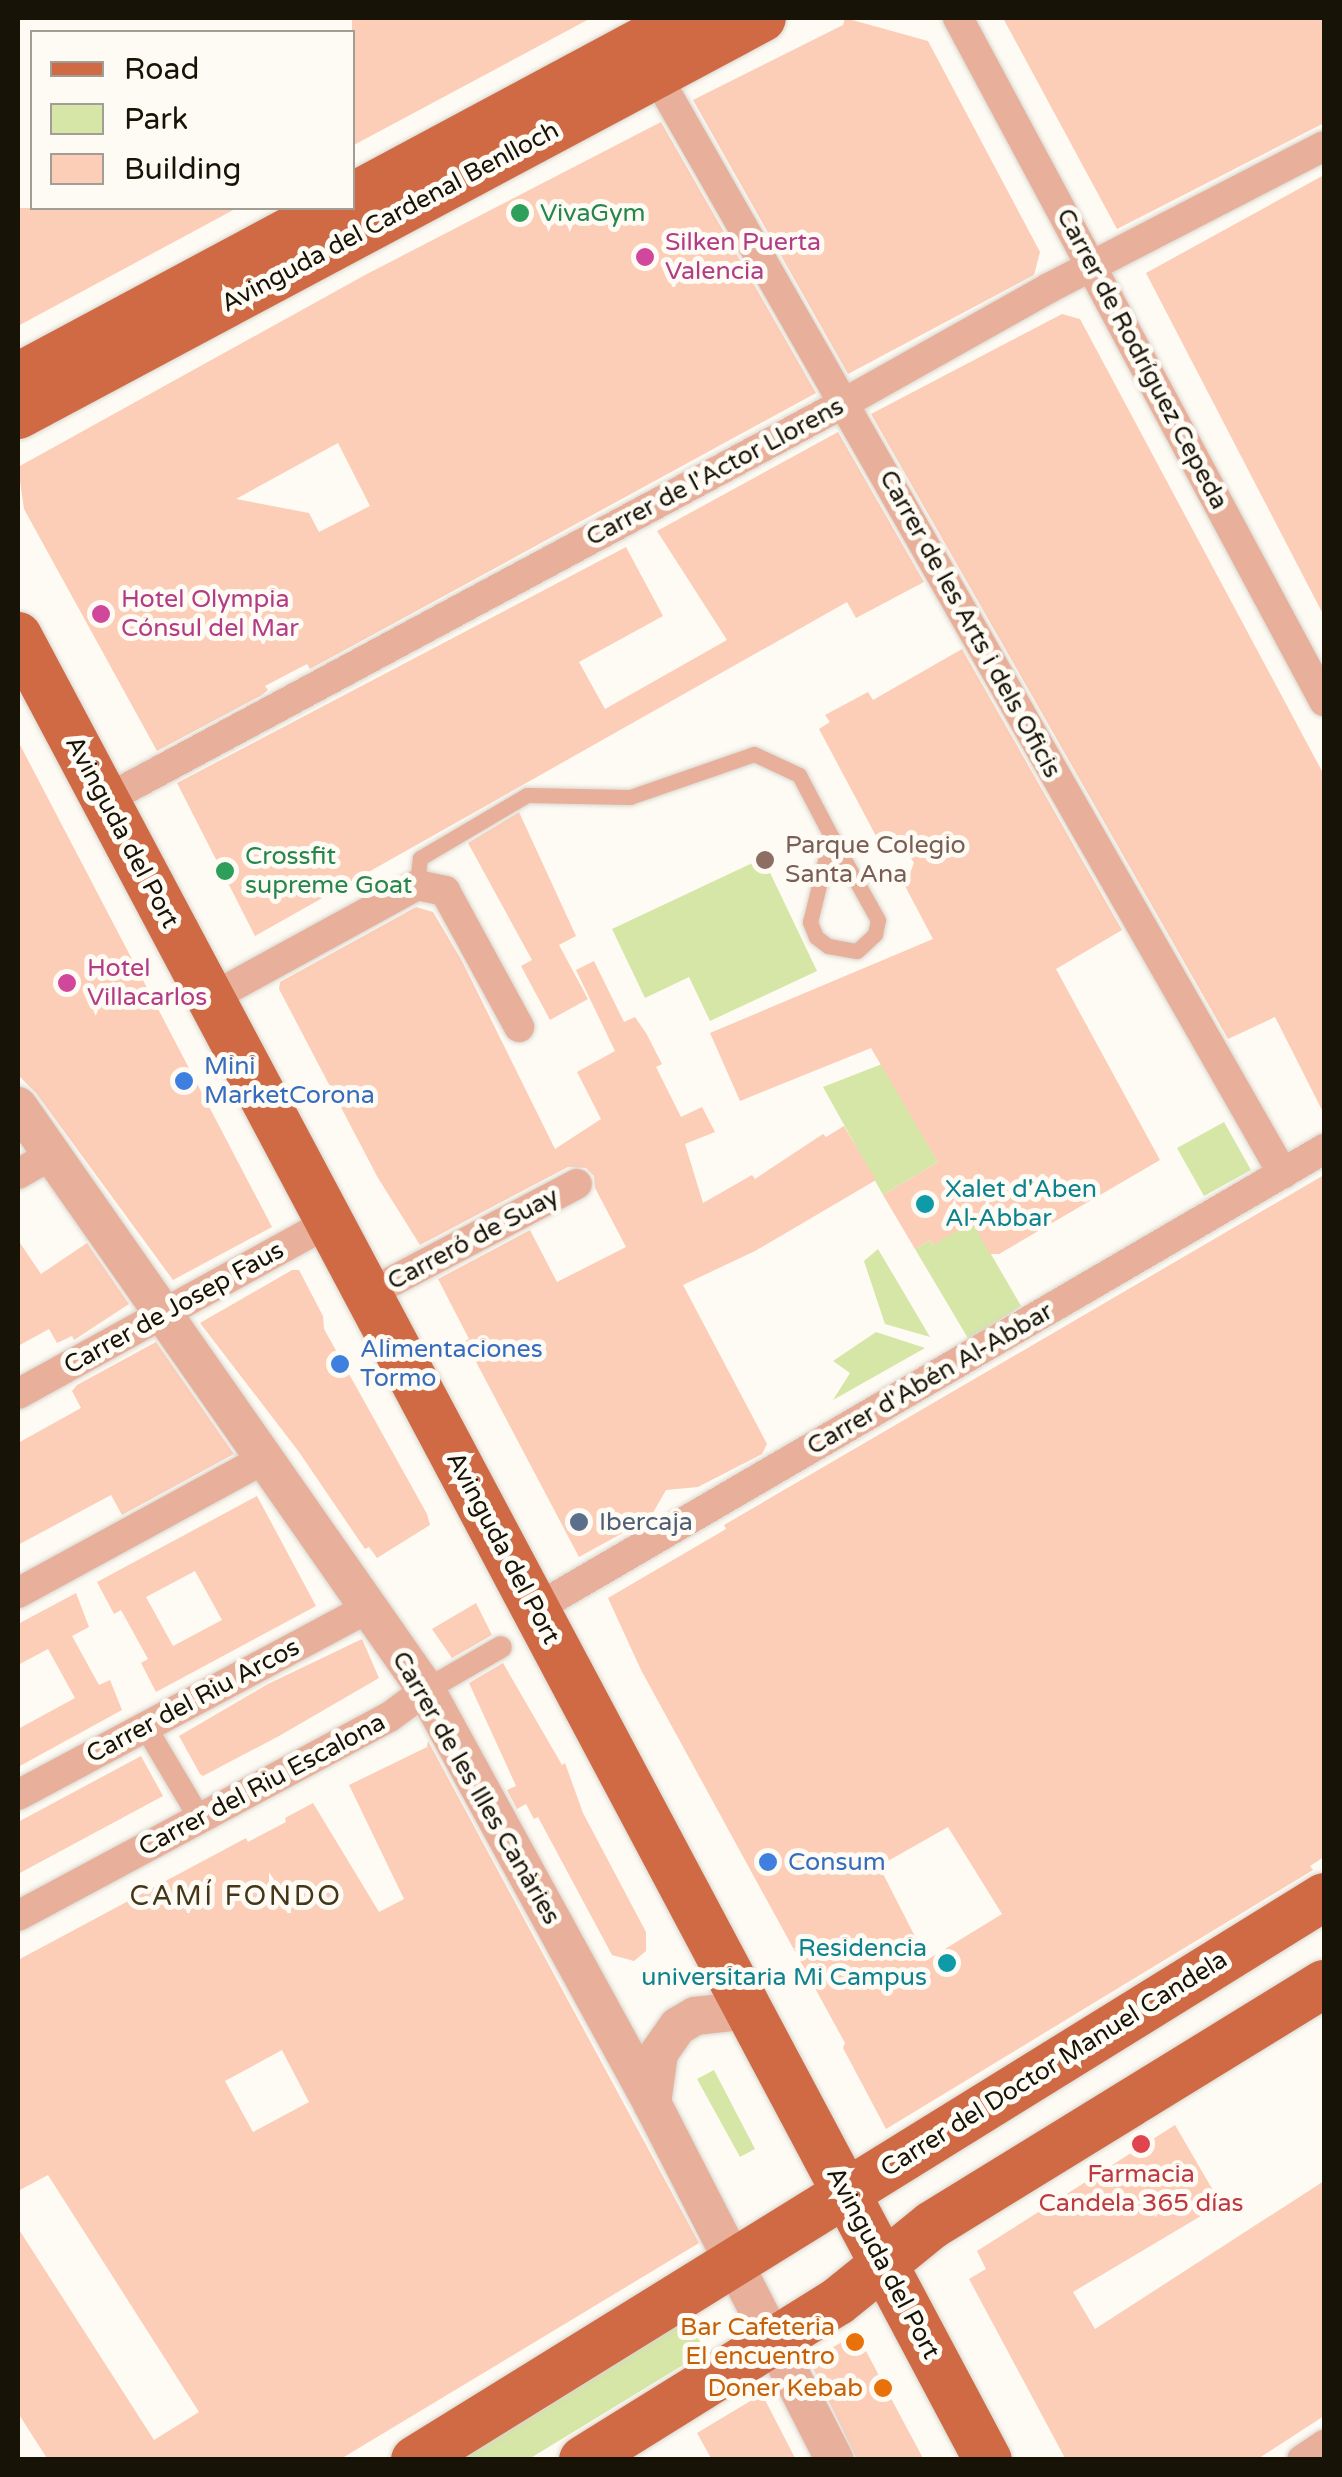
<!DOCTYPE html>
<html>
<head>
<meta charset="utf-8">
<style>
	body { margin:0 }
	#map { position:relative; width:1342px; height:2477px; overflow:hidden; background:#fefbf4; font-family:"Varela Round",sans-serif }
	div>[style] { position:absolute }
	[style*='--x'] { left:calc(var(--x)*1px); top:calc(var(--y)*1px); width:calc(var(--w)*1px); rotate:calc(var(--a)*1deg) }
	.green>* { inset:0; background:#d6e6a6 }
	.building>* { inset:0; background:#fccdb7 }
	.roads { filter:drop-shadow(0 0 2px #d9d6ce) drop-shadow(0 0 2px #d9d6ce) }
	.service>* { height:15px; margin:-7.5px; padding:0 7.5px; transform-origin:7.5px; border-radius:7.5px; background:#e8af9a }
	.pedestrian>* { height:22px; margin:-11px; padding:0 11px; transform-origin:11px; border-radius:11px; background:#e8af9a }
	.minor>* { height:30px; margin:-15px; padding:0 15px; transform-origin:15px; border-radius:15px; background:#e8af9a }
	.tertiary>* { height:38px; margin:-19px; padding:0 19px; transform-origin:19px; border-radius:19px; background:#e8af9a }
	.primary>* { height:48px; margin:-24px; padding:0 24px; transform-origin:24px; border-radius:24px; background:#cf6a44 }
	.dots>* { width:28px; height:28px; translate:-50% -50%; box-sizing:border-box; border:5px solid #fefbf4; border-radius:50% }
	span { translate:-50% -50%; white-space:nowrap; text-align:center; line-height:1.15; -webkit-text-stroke:10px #fefbf4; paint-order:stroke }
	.leisure-label { font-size:25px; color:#27864d }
	.left { translate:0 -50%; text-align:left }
	.street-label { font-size:25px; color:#181307 }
	.hotel-label { font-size:25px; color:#b23c85 }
	.education-label { font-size:25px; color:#785e54 }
	.shop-label { font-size:25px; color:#366cbe }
	.culture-label { font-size:25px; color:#0d838f }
	.right { translate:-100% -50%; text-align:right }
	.service-label { font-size:25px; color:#4e5e75 }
	.health-label { font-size:25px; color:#be3a42 }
	.food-label { font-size:25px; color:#c56008 }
	.neighbourhood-label { font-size:28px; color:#433619; letter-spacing:2.5px }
	.frame { position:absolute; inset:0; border:20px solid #181307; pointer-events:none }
	.legend { position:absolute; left:30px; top:30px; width:325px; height:180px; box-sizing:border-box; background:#fefbf4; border:2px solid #a29e95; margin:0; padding:12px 18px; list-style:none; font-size:30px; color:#181307 }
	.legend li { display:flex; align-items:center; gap:20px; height:50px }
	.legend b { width:50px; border:2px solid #a29e95 }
</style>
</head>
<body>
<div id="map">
	<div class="green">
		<div style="clip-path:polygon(763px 858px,817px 971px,710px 1021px,689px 977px,645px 998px,612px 929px)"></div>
		<div style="clip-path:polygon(882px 1064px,938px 1162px,883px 1195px,823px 1087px)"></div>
		<div style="clip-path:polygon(1224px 1122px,1251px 1170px,1204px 1196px,1177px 1148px)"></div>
		<div style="clip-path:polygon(969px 1216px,1021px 1306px,969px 1340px,915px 1249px,930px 1240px,933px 1245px)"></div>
		<div style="clip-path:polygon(878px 1249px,930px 1337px,885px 1324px,864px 1261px)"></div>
		<div style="clip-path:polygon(876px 1332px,925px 1348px,833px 1400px,850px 1373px,833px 1361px)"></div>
		<div style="clip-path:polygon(714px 2070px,755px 2149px,740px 2157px,697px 2079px)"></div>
		<div style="clip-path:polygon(686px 2318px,706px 2351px,529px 2459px,454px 2460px)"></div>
	</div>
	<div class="building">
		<div style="clip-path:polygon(352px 18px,591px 18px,352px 146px)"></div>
		<div style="clip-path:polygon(845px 18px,928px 41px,1040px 252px,1034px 275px,848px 374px,693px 100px,843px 25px)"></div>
		<div style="clip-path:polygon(1003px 18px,1324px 18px,1324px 123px,1117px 229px)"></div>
		<div style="clip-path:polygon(evenodd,661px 122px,816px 393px,310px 669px,307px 664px,265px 686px,268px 690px,262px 695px,157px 751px,24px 509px,18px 467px,365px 275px,661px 122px,338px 443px,370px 506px,319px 532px,309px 513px,236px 499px,338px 443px)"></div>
		<div style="clip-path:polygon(1324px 175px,1324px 616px,1146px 273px)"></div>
		<div style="clip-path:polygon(18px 208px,237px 208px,18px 326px)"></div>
		<div style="clip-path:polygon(1062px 314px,1080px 319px,1324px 775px,1324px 1114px,1275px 1017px,1228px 1039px,871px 414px)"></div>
		<div style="clip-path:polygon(838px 432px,924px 582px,856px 618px,847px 602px,255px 936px,177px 783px,626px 547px,663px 616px,579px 662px,605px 709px,727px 640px,657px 531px)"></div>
		<div style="clip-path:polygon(962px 649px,1122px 930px,1056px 969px,1160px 1160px,999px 1254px,990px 1254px,972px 1222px,933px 1245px,930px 1240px,915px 1249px,883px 1195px,938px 1162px,871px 1048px,740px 1101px,710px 1033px,933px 939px,905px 886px,914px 863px,900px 840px,876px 836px,819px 729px,830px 722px,825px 715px,868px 692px,873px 700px)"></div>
		<div style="clip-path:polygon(18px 741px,272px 1227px,173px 1280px,36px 1093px,18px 1075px)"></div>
		<div style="clip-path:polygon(519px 812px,576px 936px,559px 945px,588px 999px,550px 1020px,521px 966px,532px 960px,468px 843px)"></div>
		<div style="clip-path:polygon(416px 907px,433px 912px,462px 961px,555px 1149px,601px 1119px,577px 1072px,615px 1051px,576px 970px,594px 961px,624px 1022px,635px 1017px,646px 1033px,662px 1064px,656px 1067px,681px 1117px,702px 1107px,715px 1132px,685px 1144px,703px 1203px,752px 1175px,755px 1179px,823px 1134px,826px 1137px,844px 1126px,876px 1180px,755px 1251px,683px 1285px,767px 1444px,762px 1454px,698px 1487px,666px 1490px,650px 1518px,579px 1557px,465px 1341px,469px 1339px,438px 1279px,530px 1230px,557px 1282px,626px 1247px,595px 1188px,594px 1176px,586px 1168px,568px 1167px,420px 1245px,378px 1178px,279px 989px,280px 982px)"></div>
		<div style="clip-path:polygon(evenodd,1324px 1175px,1324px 1857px,1310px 1866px,1313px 1870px,886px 2129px,843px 2048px,845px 2043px,641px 1670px,608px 1598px,726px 1529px,724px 1525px,1324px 1175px,948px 1827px,1002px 1914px,927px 1960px,879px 1866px,948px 1827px)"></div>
		<div style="clip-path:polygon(18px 1240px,41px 1274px,87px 1243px,129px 1304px,74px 1340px,72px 1336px,57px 1343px,49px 1329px,18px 1346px)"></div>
		<div style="clip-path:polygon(292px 1270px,299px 1270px,323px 1316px,324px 1329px,427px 1514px,430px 1525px,377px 1558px,369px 1547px,365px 1549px,299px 1452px,200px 1323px)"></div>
		<div style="clip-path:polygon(156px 1342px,234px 1454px,122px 1515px,111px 1495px,18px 1545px,18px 1443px,81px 1408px,72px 1391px,77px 1385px)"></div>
		<div style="clip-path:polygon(evenodd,257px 1496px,316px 1606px,156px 1692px,141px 1663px,148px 1659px,121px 1610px,114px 1614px,97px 1582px,257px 1496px,195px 1571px,222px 1620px,173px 1646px,146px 1597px,195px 1571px)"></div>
		<div style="clip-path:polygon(76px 1593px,89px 1627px,72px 1636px,99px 1685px,110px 1680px,122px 1710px,18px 1767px,18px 1729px,75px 1698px,48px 1649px,18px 1665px,18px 1624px)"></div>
		<div style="clip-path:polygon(476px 1603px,492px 1635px,452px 1658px,432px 1629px)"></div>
		<div style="clip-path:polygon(362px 1639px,379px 1678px,279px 1736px,203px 1776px,200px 1774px,179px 1736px,268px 1684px)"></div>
		<div style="clip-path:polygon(503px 1663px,562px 1765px,565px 1763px,583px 1813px,646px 1932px,646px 1951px,634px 1961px,612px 1955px,538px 1817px,534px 1819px,526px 1804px,517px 1809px,507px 1790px,516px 1786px,469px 1683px)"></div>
		<div style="clip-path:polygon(evenodd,428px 1741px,699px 2243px,339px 2460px,48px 2460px,18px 2413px,18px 2228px,154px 2440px,199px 2412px,48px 2175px,18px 2191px,18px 1960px,246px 1838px,248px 1842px,286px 1822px,285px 1818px,313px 1803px,379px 1912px,404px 1899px,349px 1785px,427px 1747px,428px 1741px,282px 2050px,309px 2102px,253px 2132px,225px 2081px,282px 2050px)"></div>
		<div style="clip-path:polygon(141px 1756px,163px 1796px,18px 1874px,18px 1822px)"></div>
		<div style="clip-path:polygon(1175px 2125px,1221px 2204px,1073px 2292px,1095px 2329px,1324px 2181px,1324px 2416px,1256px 2460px,1066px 2460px,969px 2279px,986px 2269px,977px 2251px)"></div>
		<div style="clip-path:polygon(857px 2334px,902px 2419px,924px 2460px,857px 2460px,809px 2360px)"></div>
		<div style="clip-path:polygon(762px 2394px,796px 2460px,712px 2460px,697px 2433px)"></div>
	</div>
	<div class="roads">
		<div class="service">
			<div style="--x:417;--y:885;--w:27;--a:-84"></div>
			<div style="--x:420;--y:858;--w:124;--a:-30.5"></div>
			<div style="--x:527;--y:795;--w:103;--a:1.1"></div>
			<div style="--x:630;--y:797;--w:131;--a:-19.1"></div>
			<div style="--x:754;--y:754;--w:50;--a:25"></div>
			<div style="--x:799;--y:775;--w:69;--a:62.3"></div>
			<div style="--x:831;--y:836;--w:89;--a:103.7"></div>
			<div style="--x:810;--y:922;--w:16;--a:68"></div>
			<div style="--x:816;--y:937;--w:15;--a:37"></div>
			<div style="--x:828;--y:946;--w:29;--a:10"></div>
			<div style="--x:857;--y:951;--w:25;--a:-43"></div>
			<div style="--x:875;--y:934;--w:14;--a:-78"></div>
			<div style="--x:878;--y:920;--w:96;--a:-119.2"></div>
		</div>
		<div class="pedestrian">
			<div style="--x:426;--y:1690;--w:86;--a:-29.8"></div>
			<div style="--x:145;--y:1726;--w:106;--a:59.3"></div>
		</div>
		<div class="minor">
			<div style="--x:958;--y:18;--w:775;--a:61.81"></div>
			<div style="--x:656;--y:75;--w:1265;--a:60.29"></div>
			<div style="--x:105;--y:800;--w:841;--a:-28.24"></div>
			<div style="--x:846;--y:402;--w:233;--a:-29.3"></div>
			<div style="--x:1049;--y:288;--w:309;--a:-27.3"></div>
			<div style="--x:211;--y:998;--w:235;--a:-28.7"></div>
			<div style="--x:417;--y:885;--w:29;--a:12"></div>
			<div style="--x:445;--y:891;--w:155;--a:61.4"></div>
			<div style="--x:18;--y:1174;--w:40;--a:-29.7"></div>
			<div style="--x:368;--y:1294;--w:236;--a:-27.8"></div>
			<div style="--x:18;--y:1394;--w:356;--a:-28.9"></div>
			<div style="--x:18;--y:1593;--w:282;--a:-28.6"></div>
			<div style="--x:535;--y:1609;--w:913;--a:-30.24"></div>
			<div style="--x:18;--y:1795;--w:399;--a:-28.1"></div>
			<div style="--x:18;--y:1916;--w:420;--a:-28.2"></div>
			<div style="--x:388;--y:1718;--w:47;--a:-36.4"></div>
			<div style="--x:1302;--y:2460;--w:27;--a:-34"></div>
		</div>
		<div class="tertiary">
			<div style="--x:18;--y:1106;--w:712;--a:55.06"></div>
			<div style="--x:426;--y:1690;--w:471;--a:61.3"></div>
			<div style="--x:652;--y:2103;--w:401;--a:62.9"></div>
			<div style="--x:652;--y:2103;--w:50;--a:-82"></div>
			<div style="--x:659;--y:2053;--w:33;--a:-55"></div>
			<div style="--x:678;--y:2026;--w:20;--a:-30"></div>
			<div style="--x:695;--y:2016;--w:54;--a:-6.3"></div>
		</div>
		<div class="primary">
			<div style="--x:352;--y:197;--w:379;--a:-28.2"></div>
			<div style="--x:18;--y:377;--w:357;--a:-28.2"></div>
			<div style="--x:18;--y:415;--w:843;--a:-28.08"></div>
			<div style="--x:18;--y:636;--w:2066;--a:62"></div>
			<div style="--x:415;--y:2460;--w:1069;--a:-31.77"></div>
			<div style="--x:583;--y:2460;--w:299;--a:-31.9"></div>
			<div style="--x:837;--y:2302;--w:122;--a:-39"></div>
			<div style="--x:932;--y:2225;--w:460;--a:-31.6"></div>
		</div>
	</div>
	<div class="dots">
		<div style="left:520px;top:213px;background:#2e9e5b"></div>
		<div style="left:645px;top:257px;background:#d1479c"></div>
		<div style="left:101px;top:614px;background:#d1479c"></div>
		<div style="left:765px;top:860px;background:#8d6e63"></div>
		<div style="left:225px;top:871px;background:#2e9e5b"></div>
		<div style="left:67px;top:983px;background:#d1479c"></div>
		<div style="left:184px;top:1081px;background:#3f7fe0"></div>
		<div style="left:925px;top:1204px;background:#0f9aa8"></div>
		<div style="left:340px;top:1364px;background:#3f7fe0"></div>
		<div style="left:579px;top:1522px;background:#5c6f8a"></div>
		<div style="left:768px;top:1862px;background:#3f7fe0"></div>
		<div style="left:947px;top:1963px;background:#0f9aa8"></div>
		<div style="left:1141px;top:2144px;background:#e0444e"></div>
		<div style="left:855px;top:2342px;background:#e8710a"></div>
		<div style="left:883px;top:2388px;background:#e8710a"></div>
	</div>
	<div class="leisure-label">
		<span class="left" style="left:540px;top:213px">VivaGym</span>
		<span class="left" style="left:245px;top:871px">Crossfit<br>supreme Goat</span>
	</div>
	<div class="street-label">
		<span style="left:390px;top:217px;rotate:-28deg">Avinguda del Cardenal Benlloch</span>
		<span style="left:1142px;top:359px;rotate:62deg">Carrer de Rodríguez Cepeda</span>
		<span style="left:715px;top:472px;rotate:-28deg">Carrer de l'Actor Llorens</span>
		<span style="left:970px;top:624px;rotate:61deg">Carrer de les Arts i dels Oficis</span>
		<span style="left:122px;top:832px;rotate:62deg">Avinguda del Port</span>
		<span style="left:473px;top:1239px;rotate:-28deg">Carreró de Suay</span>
		<span style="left:174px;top:1308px;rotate:-29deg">Carrer de Josep Faus</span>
		<span style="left:930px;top:1379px;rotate:-30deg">Carrer d'Abén Al-Abbar</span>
		<span style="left:503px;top:1548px;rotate:62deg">Avinguda del Port</span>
		<span style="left:193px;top:1701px;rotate:-28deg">Carrer del Riu Arcos</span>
		<span style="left:262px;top:1785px;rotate:-28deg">Carrer del Riu Escalona</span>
		<span style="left:476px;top:1788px;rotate:60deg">Carrer de les Illes Canàries</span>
		<span style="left:1054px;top:2064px;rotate:-32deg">Carrer del Doctor Manuel Candela</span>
		<span style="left:883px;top:2263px;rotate:62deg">Avinguda del Port</span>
	</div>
	<div class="hotel-label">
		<span class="left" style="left:665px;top:257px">Silken Puerta<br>Valencia</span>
		<span class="left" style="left:121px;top:614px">Hotel Olympia<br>Cónsul del Mar</span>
		<span class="left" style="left:87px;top:983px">Hotel<br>Villacarlos</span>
	</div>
	<div class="education-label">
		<span class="left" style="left:785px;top:860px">Parque Colegio<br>Santa Ana</span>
	</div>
	<div class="shop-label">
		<span class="left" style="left:204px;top:1081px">Mini<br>MarketCorona</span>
		<span class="left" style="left:360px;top:1364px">Alimentaciones<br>Tormo</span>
		<span class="left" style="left:788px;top:1862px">Consum</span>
	</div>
	<div class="culture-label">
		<span class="left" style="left:945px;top:1204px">Xalet d'Aben<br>Al-Abbar</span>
		<span class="right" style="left:927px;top:1963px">Residencia<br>universitaria Mi Campus</span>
	</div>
	<div class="service-label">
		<span class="left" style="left:599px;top:1522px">Ibercaja</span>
	</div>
	<div class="health-label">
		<span style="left:1141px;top:2189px">Farmacia<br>Candela 365 días</span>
	</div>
	<div class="food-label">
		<span class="right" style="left:835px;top:2342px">Bar Cafeteria<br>El encuentro</span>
		<span class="right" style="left:863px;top:2388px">Doner Kebab</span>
	</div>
	<div class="neighbourhood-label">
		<span style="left:236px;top:1896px">CAMÍ FONDO</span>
	</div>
	<div class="frame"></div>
	<ul class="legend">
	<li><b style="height:12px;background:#cf6a44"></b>Road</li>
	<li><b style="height:28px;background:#d6e6a6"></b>Park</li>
	<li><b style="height:28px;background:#fccdb7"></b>Building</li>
	</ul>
</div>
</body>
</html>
